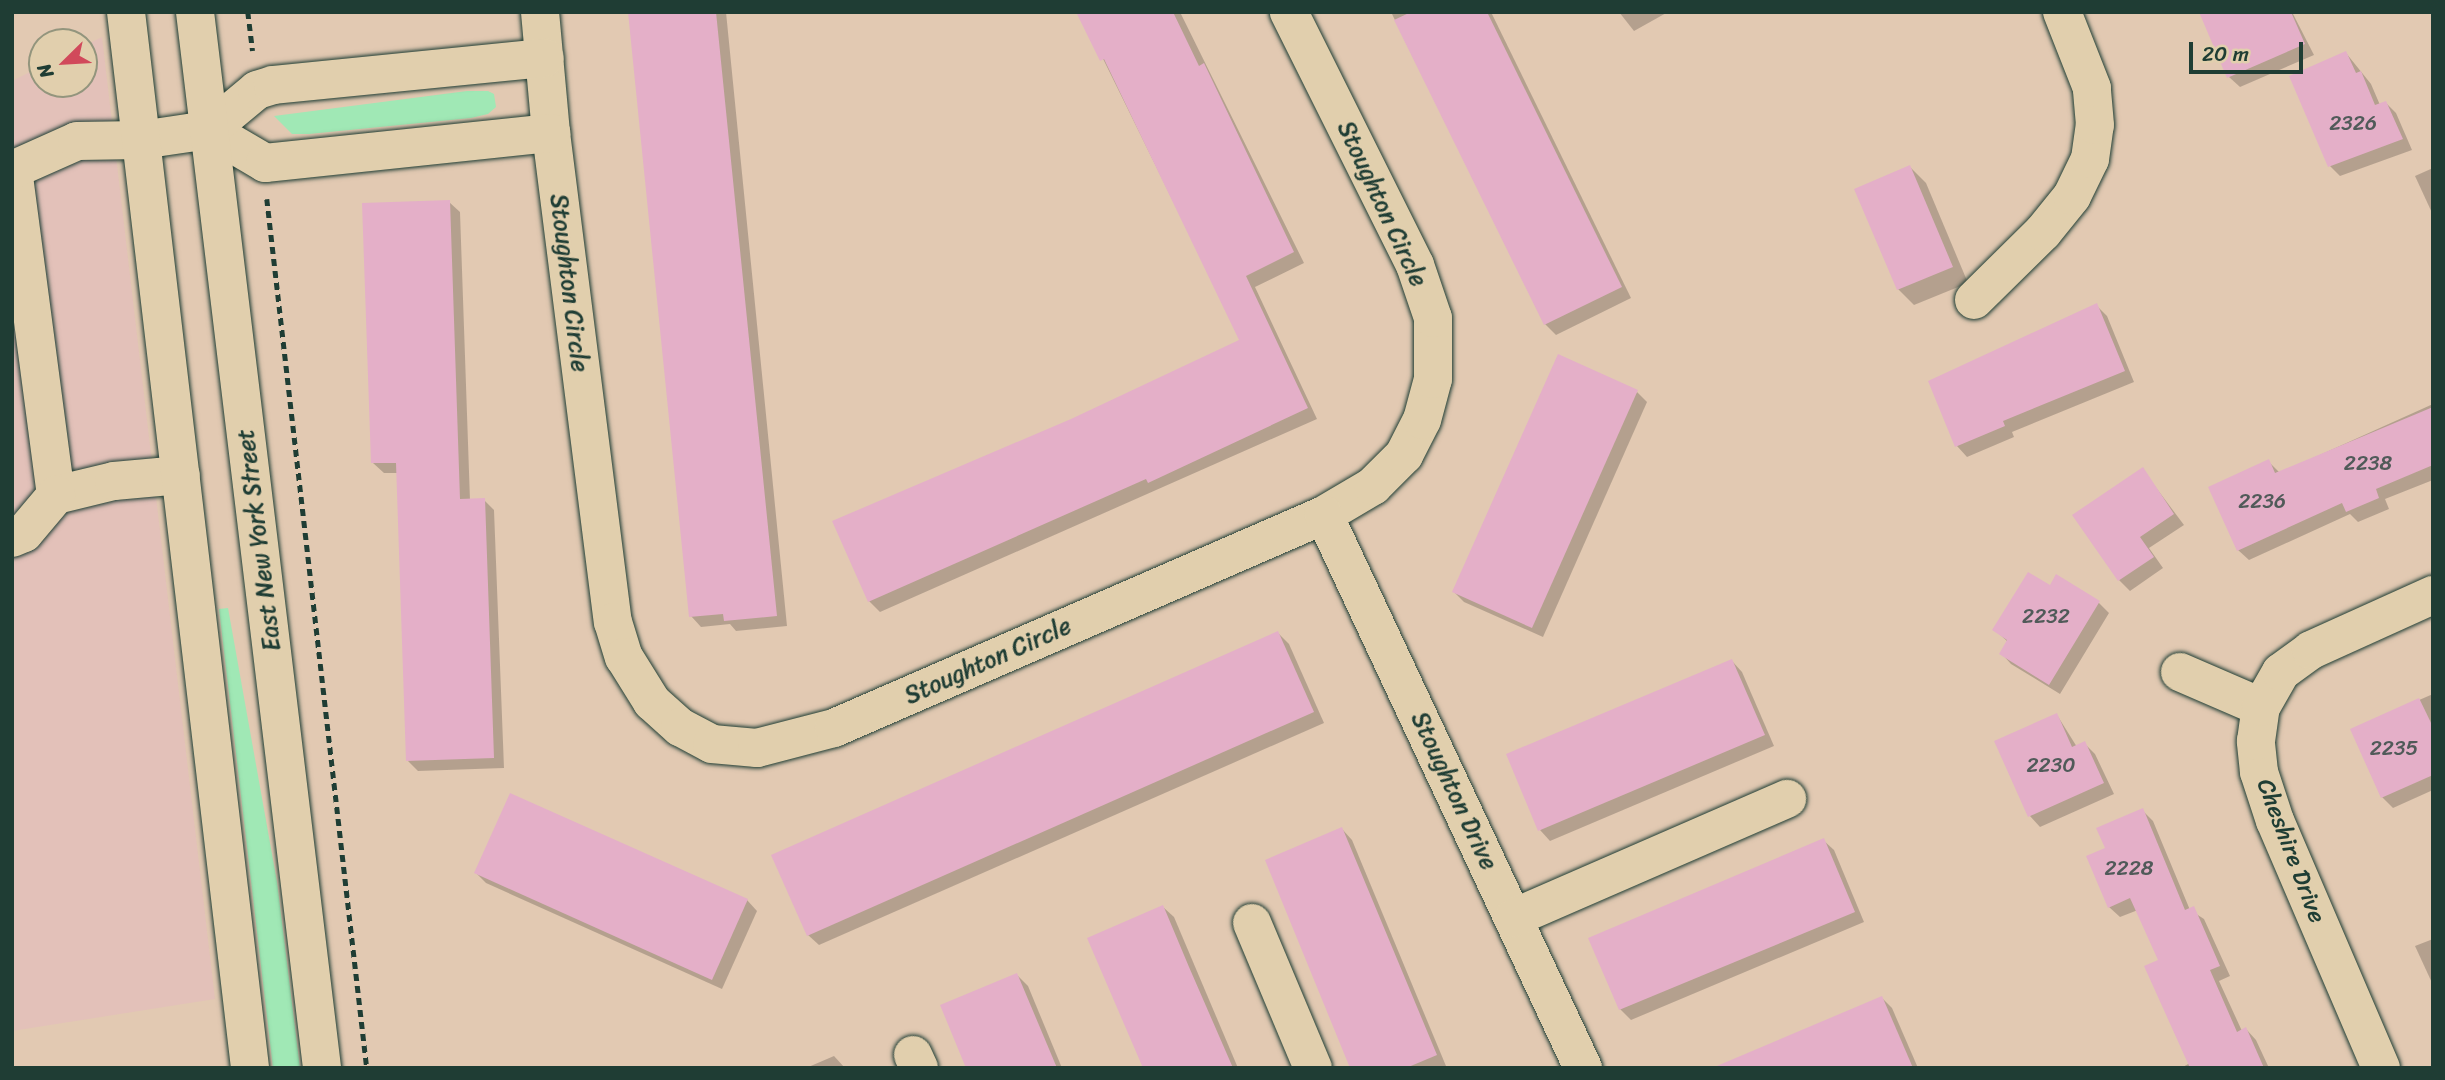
<!DOCTYPE html>
<html>
<head>
<meta charset="utf-8">
<style>
	body { margin:0 }
	#map { position:relative; width:2445px; height:1080px; overflow:hidden; background:#e2c9b2; font-family:Sriracha,sans-serif }
	div>[style] { position:absolute }
	[style*='--x'] { left:calc(var(--x)*1px); top:calc(var(--y)*1px); width:calc(var(--w)*1px); rotate:calc(var(--a)*1deg) }
	.built>* { inset:0; background:#e3c1b9 }
	.green>* { inset:0; background:#a0e8b5 }
	.shadow>* { inset:0; background:#0003 }
	.building>* { inset:0; background:#e4afc8 }
	.path>* { height:4.5px; margin-top:-2.25px; transform-origin:0; background:repeating-linear-gradient(90deg,#1f3d34 0 7px,transparent 0 12px) }
	.roads { filter:drop-shadow(0 0 2px #1f3d34) drop-shadow(0 0 2px #1f3d34) }
	.minor>* { height:38px; margin:-19px; padding:0 19px; transform-origin:19px; border-radius:19px; background:#e1cfad }
	.major>* { height:38px; margin:-19px; padding:0 19px; transform-origin:19px; border-radius:19px; background:#e1cfad }
	span { translate:-50% -50%; white-space:nowrap; text-align:center; line-height:1.15; -webkit-text-stroke:5px #e1cfad; paint-order:stroke }
	.number-label { font-size:21px; color:#505a59 }
	.number-label span { -webkit-text-stroke-width:0 }
	.street-label { font-size:24px; color:#1f3d34 }
	.frame { position:absolute; inset:0; border:14px solid #1f3d34; pointer-events:none }
	.north { position:absolute; left:28px; top:28px; width:70px; height:70px; box-sizing:border-box; background:#e1cfad; border:2px solid #93957d; border-radius:50%; rotate:246deg; font-size:19px; font-weight:700; line-height:28px; text-align:center; color:#1f3d34 }
	.north::after { content:''; display:block; margin:auto; width:24px; height:32px; background:#d1495b; clip-path:polygon(50% 0,100% 100%,50% 72%,0 100%) }
	.scale { position:absolute; left:2189px; top:42px; width:114px; height:32px; box-sizing:border-box; border:4px solid #1f3d34; border-top:0; padding-left:9px; font-size:21px; line-height:24px; white-space:nowrap; color:#1f3d34; -webkit-text-stroke:5px #e1cfad; paint-order:stroke }
</style>
</head>
<body>
<div id="map">
	<div class="built">
		<div style="clip-path:polygon(102px 37px,215px 999px,12px 1031px,12px 81px,42px 66px,42px 84px,84px 84px,84px 46px)"></div>
	</div>
	<div class="green">
		<div style="clip-path:polygon(467px 91px,488px 91px,494px 94px,496px 107px,488px 114px,471px 118px,309px 134px,292px 134px,274px 116px)"></div>
		<div style="clip-path:polygon(228px 608px,277px 882px,300px 1068px,273px 1068px,219px 609px)"></div>
	</div>
	<div class="shadow">
		<div style="clip-path:polygon(631px 12px,726px 12px,787px 626px,736px 631px,730px 624px,701px 627px,691px 616px)"></div>
		<div style="clip-path:polygon(1080px 12px,1180px 12px,1304px 263px,1255px 287px,1317px 419px,880px 612px,869px 601px,1072px 421px,1242px 341px)"></div>
		<div style="clip-path:polygon(1391px 12px,1491px 12px,1631px 298px,1556px 335px,1545px 324px)"></div>
		<div style="clip-path:polygon(1619px 12px,1668px 12px,1634px 31px)"></div>
		<div style="clip-path:polygon(2201px 12px,2292px 12px,2314px 55px,2240px 87px,2229px 77px)"></div>
		<div style="clip-path:polygon(2346px 53px,2371px 84px,2380px 105px,2386px 103px,2396px 113px,2412px 150px,2340px 176px,2330px 166px)"></div>
		<div style="clip-path:polygon(1910px 167px,1926px 183px,1968px 283px,1914px 305px,1898px 289px)"></div>
		<div style="clip-path:polygon(2433px 168px,2433px 215px,2415px 176px)"></div>
		<div style="clip-path:polygon(449px 202px,460px 212px,470px 500px,484px 500px,494px 510px,504px 768px,418px 771px,408px 761px,398px 473px,384px 473px,373px 463px)"></div>
		<div style="clip-path:polygon(2096px 305px,2107px 316px,2134px 382px,2012px 432px,2014px 437px,1967px 457px,1957px 446px,1930px 381px)"></div>
		<div style="clip-path:polygon(1637px 392px,1647px 402px,1543px 637px,1464px 602px,1454px 592px)"></div>
		<div style="clip-path:polygon(2433px 404px,2433px 480px,2385px 499px,2389px 509px,2358px 522px,2350px 514px,2249px 560px,2238px 550px,2268px 461px,2280px 473px)"></div>
		<div style="clip-path:polygon(2142px 469px,2184px 525px,2149px 548px,2163px 568px,2130px 591px,2119px 580px)"></div>
		<div style="clip-path:polygon(2051px 587px,2099px 603px,2109px 613px,2060px 694px,2011px 664px,2001px 653px,2008px 642px,1995px 630px)"></div>
		<div style="clip-path:polygon(1278px 633px,1289px 644px,1324px 723px,819px 945px,808px 935px)"></div>
		<div style="clip-path:polygon(1732px 661px,1742px 672px,1774px 746px,1550px 841px,1540px 830px)"></div>
		<div style="clip-path:polygon(2433px 694px,2433px 790px,2393px 808px,2382px 797px,2352px 729px)"></div>
		<div style="clip-path:polygon(2057px 715px,2077px 747px,2084px 743px,2095px 754px,2114px 794px,2040px 827px,2030px 816px)"></div>
		<div style="clip-path:polygon(2142px 810px,2153px 821px,2190px 910px,2204px 919px,2230px 976px,2219px 981px,2242px 1031px,2246px 1029px,2256px 1040px,2269px 1068px,2181px 1068px,2190px 1063px,2160px 961px,2138px 910px,2120px 917px,2109px 907px,2107px 849px)"></div>
		<div style="clip-path:polygon(1342px 829px,1352px 840px,1446px 1066px,1352px 1068px)"></div>
		<div style="clip-path:polygon(1823px 840px,1834px 850px,1864px 922px,1631px 1020px,1620px 1009px)"></div>
		<div style="clip-path:polygon(476px 873px,747px 900px,757px 911px,722px 989px,486px 883px)"></div>
		<div style="clip-path:polygon(1163px 907px,1174px 917px,1238px 1068px,1145px 1068px)"></div>
		<div style="clip-path:polygon(2433px 939px,2433px 985px,2415px 946px)"></div>
		<div style="clip-path:polygon(1017px 975px,1028px 986px,1062px 1068px,968px 1068px)"></div>
		<div style="clip-path:polygon(1882px 998px,1892px 1008px,1918px 1068px,1716px 1068px)"></div>
		<div style="clip-path:polygon(834px 1056px,845px 1068px,806px 1068px)"></div>
	</div>
	<div class="building">
		<div style="clip-path:polygon(628px 12px,716px 12px,777px 616px,724px 621px,723px 614px,689px 617px)"></div>
		<div style="clip-path:polygon(1076px 12px,1173px 12px,1199px 66px,1204px 63px,1294px 252px,1246px 276px,1308px 408px,1148px 483px,1146px 479px,868px 602px,832px 521px,1071px 419px,1239px 340px,1104px 59px,1100px 61px)"></div>
		<div style="clip-path:polygon(1411px 12px,1487px 12px,1622px 287px,1544px 325px,1394px 20px)"></div>
		<div style="clip-path:polygon(2199px 12px,2291px 12px,2305px 44px,2227px 78px)"></div>
		<div style="clip-path:polygon(2346px 51px,2356px 73px,2361px 71px,2375px 105px,2386px 101px,2403px 139px,2328px 167px,2289px 76px)"></div>
		<div style="clip-path:polygon(1910px 165px,1953px 267px,1897px 290px,1854px 189px)"></div>
		<div style="clip-path:polygon(450px 200px,460px 499px,485px 498px,494px 758px,406px 761px,396px 463px,371px 463px,362px 203px)"></div>
		<div style="clip-path:polygon(2097px 303px,2125px 371px,2003px 421px,2005px 426px,1955px 447px,1928px 381px)"></div>
		<div style="clip-path:polygon(1558px 354px,1638px 390px,1532px 628px,1452px 592px)"></div>
		<div style="clip-path:polygon(2433px 407px,2433px 465px,2376px 489px,2379px 498px,2346px 512px,2342px 503px,2237px 551px,2208px 487px,2269px 459px,2275px 473px)"></div>
		<div style="clip-path:polygon(2143px 467px,2174px 514px,2140px 537px,2154px 557px,2118px 581px,2072px 515px)"></div>
		<div style="clip-path:polygon(2028px 572px,2050px 585px,2056px 574px,2100px 601px,2049px 685px,1999px 654px,2007px 640px,1992px 630px)"></div>
		<div style="clip-path:polygon(1278px 631px,1314px 712px,807px 936px,771px 855px)"></div>
		<div style="clip-path:polygon(1732px 659px,1765px 735px,1538px 831px,1506px 754px)"></div>
		<div style="clip-path:polygon(2419px 698px,2433px 727px,2433px 775px,2381px 798px,2350px 729px)"></div>
		<div style="clip-path:polygon(2057px 713px,2072px 747px,2085px 741px,2104px 783px,2028px 817px,1994px 741px)"></div>
		<div style="clip-path:polygon(510px 793px,748px 899px,712px 980px,474px 873px)"></div>
		<div style="clip-path:polygon(2143px 808px,2185px 910px,2194px 906px,2220px 966px,2210px 970px,2237px 1032px,2246px 1027px,2264px 1068px,2190px 1068px,2144px 966px,2158px 960px,2130px 898px,2108px 908px,2086px 856px,2105px 848px,2096px 828px)"></div>
		<div style="clip-path:polygon(1342px 827px,1437px 1055px,1406px 1068px,1350px 1068px,1265px 860px)"></div>
		<div style="clip-path:polygon(1824px 838px,1855px 912px,1619px 1010px,1588px 938px)"></div>
		<div style="clip-path:polygon(1163px 905px,1189px 967px,1233px 1068px,1143px 1068px,1087px 938px)"></div>
		<div style="clip-path:polygon(1017px 973px,1057px 1068px,966px 1068px,940px 1005px)"></div>
		<div style="clip-path:polygon(1882px 996px,1913px 1068px,1712px 1068px)"></div>
	</div>
	<div class="path">
		<div style="--x:248;--y:12;--w:39;--a:83"></div>
		<div style="--x:267;--y:199;--w:875;--a:83.44"></div>
	</div>
	<div class="roads">
		<div class="minor">
			<div style="--x:540;--y:12;--w:121;--a:84.8"></div>
			<div style="--x:551;--y:133;--w:493;--a:82.8"></div>
			<div style="--x:613;--y:622;--w:37;--a:73"></div>
			<div style="--x:624;--y:657;--w:53;--a:58.1"></div>
			<div style="--x:652;--y:702;--w:38;--a:42"></div>
			<div style="--x:680;--y:727;--w:36;--a:28"></div>
			<div style="--x:712;--y:744;--w:45;--a:5.1"></div>
			<div style="--x:757;--y:748;--w:80;--a:-14.6"></div>
			<div style="--x:834;--y:728;--w:534;--a:-23.49"></div>
			<div style="--x:1324;--y:515;--w:57;--a:-30.6"></div>
			<div style="--x:1373;--y:486;--w:44;--a:-45"></div>
			<div style="--x:1404;--y:455;--w:39;--a:-63"></div>
			<div style="--x:1422;--y:420;--w:42;--a:-75"></div>
			<div style="--x:1433;--y:379;--w:61;--a:-90"></div>
			<div style="--x:1433;--y:318;--w:56;--a:-108.8"></div>
			<div style="--x:1415;--y:265;--w:283;--a:-116.5"></div>
			<div style="--x:209;--y:130;--w:65;--a:30.5"></div>
			<div style="--x:265;--y:163;--w:288;--a:-6"></div>
			<div style="--x:13;--y:169;--w:329;--a:82.5"></div>
			<div style="--x:56;--y:495;--w:60;--a:-13.6"></div>
			<div style="--x:114;--y:481;--w:67;--a:-5.1"></div>
			<div style="--x:12;--y:170;--w:71;--a:-24"></div>
			<div style="--x:77;--y:141;--w:64;--a:-0.9"></div>
			<div style="--x:141;--y:140;--w:69;--a:-8.4"></div>
			<div style="--x:209;--y:130;--w:62;--a:-39.8"></div>
			<div style="--x:257;--y:90;--w:17;--a:-17"></div>
			<div style="--x:273;--y:85;--w:273;--a:-5.7"></div>
			<div style="--x:1974;--y:300;--w:97;--a:-44.6"></div>
			<div style="--x:2043;--y:232;--w:46;--a:-51.1"></div>
			<div style="--x:2072;--y:196;--w:41;--a:-64.1"></div>
			<div style="--x:2090;--y:159;--w:34;--a:-82"></div>
			<div style="--x:2095;--y:125;--w:37;--a:-95"></div>
			<div style="--x:2092;--y:88;--w:82;--a:-111.5"></div>
			<div style="--x:1324;--y:515;--w:611;--a:64.9"></div>
			<div style="--x:12;--y:538;--w:13;--a:-23"></div>
			<div style="--x:24;--y:533;--w:50;--a:-49.9"></div>
			<div style="--x:2180;--y:672;--w:88;--a:23.4"></div>
			<div style="--x:1513;--y:918;--w:299;--a:-23.5"></div>
			<div style="--x:1252;--y:923;--w:157;--a:67.2"></div>
			<div style="--x:913;--y:1055;--w:14;--a:65"></div>
			<div style="--x:2381;--y:1068;--w:269;--a:-113.2"></div>
			<div style="--x:2275;--y:821;--w:52;--a:-108.1"></div>
			<div style="--x:2259;--y:772;--w:31;--a:-96"></div>
			<div style="--x:2256;--y:741;--w:34;--a:-82"></div>
			<div style="--x:2261;--y:707;--w:40;--a:-60.3"></div>
			<div style="--x:2281;--y:672;--w:37;--a:-36"></div>
			<div style="--x:2311;--y:650;--w:134;--a:-24.3"></div>
		</div>
		<div class="major">
			<div style="--x:126;--y:12;--w:1063;--a:83.3"></div>
			<div style="--x:195;--y:12;--w:1064;--a:83.14"></div>
		</div>
	</div>
	<div class="number-label">
		<span style="left:2353px;top:123px">2326</span>
		<span style="left:2368px;top:463px">2238</span>
		<span style="left:2262px;top:501px">2236</span>
		<span style="left:2046px;top:616px">2232</span>
		<span style="left:2394px;top:748px">2235</span>
		<span style="left:2051px;top:765px">2230</span>
		<span style="left:2129px;top:868px">2228</span>
	</div>
	<div class="street-label">
		<span style="left:1382px;top:204px;rotate:65deg">Stoughton Circle</span>
		<span style="left:569px;top:283px;rotate:83deg">Stoughton Circle</span>
		<span style="left:259px;top:540px;rotate:-97deg">East New York Street</span>
		<span style="left:988px;top:661px;rotate:-24deg">Stoughton Circle</span>
		<span style="left:1454px;top:791px;rotate:65deg">Stoughton Drive</span>
		<span style="left:2291px;top:851px;rotate:69deg">Cheshire Drive</span>
	</div>
	<div class="frame"></div>
	<div class="north">N</div>
	<div class="scale">20 m</div>
</div>
</body>
</html>
